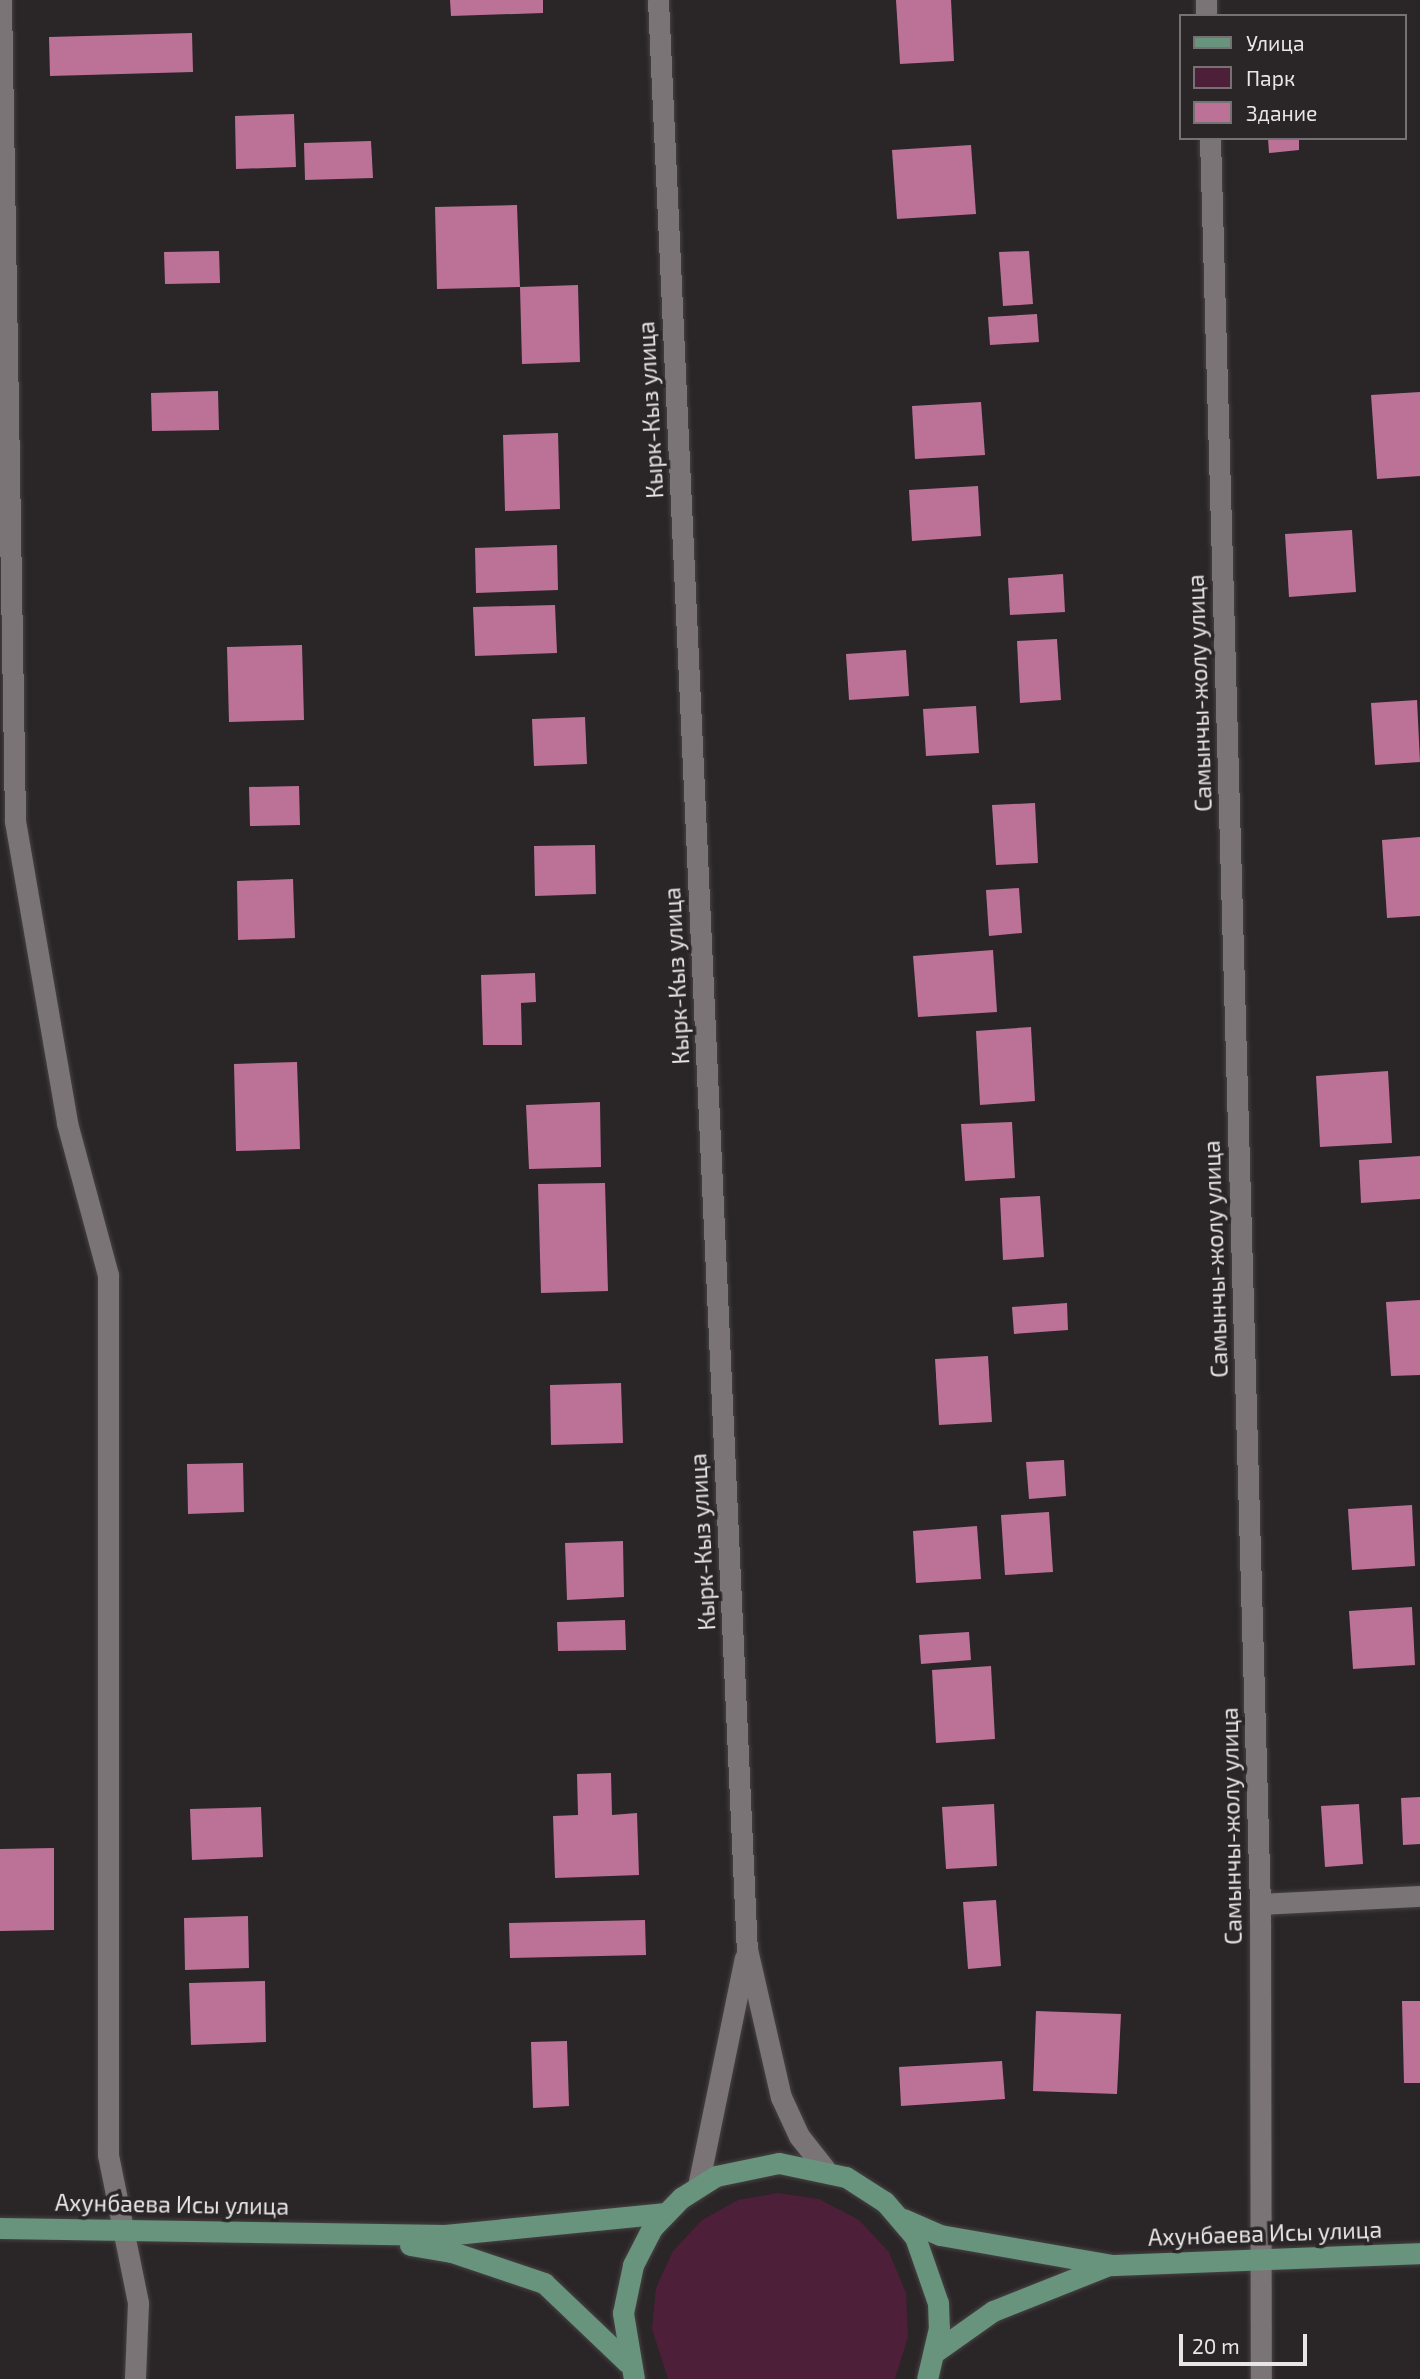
<!DOCTYPE html>
<html>
<head>
<meta charset="utf-8">
<style>
	body { margin:0 }
	#map { position:relative; width:1420px; height:2379px; overflow:hidden; background:#2a2527; font-family:"Exo 2",sans-serif }
	div>[style] { position:absolute }
	[style*='--x'] { left:calc(var(--x)*1px); top:calc(var(--y)*1px); width:calc(var(--w)*1px); rotate:calc(var(--a)*1deg) }
	.green>* { inset:0; background:#4e1f38 }
	.building>* { inset:0; background:#bc7296 }
	.roads { filter:drop-shadow(0 0 2px #464243) drop-shadow(0 0 2px #464243) }
	.minor>* { height:21px; margin:-10.5px; padding:0 10.5px; transform-origin:10.5px; border-radius:10.5px; background:#7a7477 }
	.tertiary>* { height:21px; margin:-10.5px; padding:0 10.5px; transform-origin:10.5px; border-radius:10.5px; background:#7a7477 }
	.primary>* { height:21px; margin:-10.5px; padding:0 10.5px; transform-origin:10.5px; border-radius:10.5px; background:#68937c }
	span { translate:-50% -50%; white-space:nowrap; text-align:center; line-height:1.15; -webkit-text-stroke:7px #2a2527; paint-order:stroke }
	.street-label { font-size:23px; color:#e8e5e6 }
	.legend { position:absolute; left:1179px; top:14px; width:228px; height:126px; box-sizing:border-box; background:#2a2527; border:2px solid #767273; margin:0; padding:9px 12px; list-style:none; font-size:21px; color:#e8e5e6 }
	.legend li { display:flex; align-items:center; gap:14px; height:35px }
	.legend b { width:35px; border:2px solid #767273 }
	.scale { position:absolute; left:1179px; top:2334px; width:128px; height:32px; box-sizing:border-box; border:4px solid #e8e5e6; border-top:0; padding-left:9px; font-size:21px; line-height:24px; white-space:nowrap; color:#e8e5e6; -webkit-text-stroke:5px #2a2527; paint-order:stroke }
</style>
</head>
<body>
<div id="map">
	<div class="green">
		<div style="clip-path:polygon(778px 2193px,819px 2199px,859px 2220px,889px 2252px,906px 2293px,908px 2337px,895px 2379px,668px 2379px,652px 2329px,656px 2288px,673px 2251px,702px 2220px,738px 2200px)"></div>
	</div>
	<div class="building">
		<div style="clip-path:polygon(450px 0,543px 0,543px 13px,451px 16px)"></div>
		<div style="clip-path:polygon(896px 0,951px 0,954px 61px,900px 64px)"></div>
		<div style="clip-path:polygon(192px 33px,193px 72px,50px 76px,49px 37px)"></div>
		<div style="clip-path:polygon(294px 114px,296px 167px,236px 169px,235px 116px)"></div>
		<div style="clip-path:polygon(1268px 138px,1299px 138px,1299px 150px,1269px 153px)"></div>
		<div style="clip-path:polygon(371px 141px,373px 178px,305px 180px,304px 143px)"></div>
		<div style="clip-path:polygon(971px 145px,976px 214px,897px 219px,892px 150px)"></div>
		<div style="clip-path:polygon(517px 205px,520px 287px,578px 285px,580px 362px,522px 364px,520px 287px,437px 289px,435px 207px)"></div>
		<div style="clip-path:polygon(219px 251px,220px 283px,165px 284px,164px 252px)"></div>
		<div style="clip-path:polygon(1029px 251px,1033px 304px,1003px 306px,999px 252px)"></div>
		<div style="clip-path:polygon(1037px 314px,1039px 342px,990px 345px,988px 317px)"></div>
		<div style="clip-path:polygon(218px 391px,219px 430px,152px 431px,151px 393px)"></div>
		<div style="clip-path:polygon(1420px 392px,1420px 476px,1377px 479px,1371px 395px)"></div>
		<div style="clip-path:polygon(981px 402px,985px 455px,915px 459px,912px 406px)"></div>
		<div style="clip-path:polygon(558px 433px,560px 509px,505px 511px,503px 435px)"></div>
		<div style="clip-path:polygon(978px 486px,981px 536px,912px 541px,909px 490px)"></div>
		<div style="clip-path:polygon(1352px 530px,1356px 592px,1289px 597px,1285px 534px)"></div>
		<div style="clip-path:polygon(557px 545px,558px 590px,476px 593px,475px 548px)"></div>
		<div style="clip-path:polygon(1063px 574px,1065px 612px,1010px 615px,1008px 578px)"></div>
		<div style="clip-path:polygon(555px 605px,557px 653px,475px 656px,473px 607px)"></div>
		<div style="clip-path:polygon(1057px 639px,1061px 700px,1020px 703px,1017px 641px)"></div>
		<div style="clip-path:polygon(302px 645px,304px 720px,229px 722px,227px 647px)"></div>
		<div style="clip-path:polygon(906px 650px,909px 696px,849px 700px,846px 654px)"></div>
		<div style="clip-path:polygon(1417px 700px,1420px 762px,1375px 765px,1371px 703px)"></div>
		<div style="clip-path:polygon(976px 706px,979px 753px,926px 756px,923px 709px)"></div>
		<div style="clip-path:polygon(585px 717px,587px 764px,534px 766px,532px 719px)"></div>
		<div style="clip-path:polygon(299px 786px,300px 825px,250px 826px,249px 787px)"></div>
		<div style="clip-path:polygon(1035px 803px,1038px 863px,996px 865px,992px 805px)"></div>
		<div style="clip-path:polygon(1420px 837px,1420px 916px,1387px 918px,1382px 840px)"></div>
		<div style="clip-path:polygon(595px 845px,596px 894px,535px 896px,534px 846px)"></div>
		<div style="clip-path:polygon(293px 879px,295px 938px,238px 940px,237px 881px)"></div>
		<div style="clip-path:polygon(1019px 888px,1022px 933px,989px 936px,986px 890px)"></div>
		<div style="clip-path:polygon(993px 950px,997px 1012px,918px 1017px,913px 956px)"></div>
		<div style="clip-path:polygon(535px 973px,536px 1002px,521px 1003px,522px 1045px,483px 1045px,481px 975px)"></div>
		<div style="clip-path:polygon(1031px 1027px,1035px 1101px,980px 1105px,976px 1031px)"></div>
		<div style="clip-path:polygon(297px 1062px,300px 1149px,236px 1151px,234px 1064px)"></div>
		<div style="clip-path:polygon(1388px 1071px,1392px 1143px,1320px 1147px,1316px 1076px)"></div>
		<div style="clip-path:polygon(600px 1102px,601px 1167px,529px 1169px,526px 1105px)"></div>
		<div style="clip-path:polygon(1012px 1122px,1015px 1178px,965px 1181px,961px 1124px)"></div>
		<div style="clip-path:polygon(1420px 1156px,1420px 1199px,1361px 1203px,1359px 1160px)"></div>
		<div style="clip-path:polygon(605px 1183px,608px 1291px,541px 1293px,538px 1184px)"></div>
		<div style="clip-path:polygon(1040px 1196px,1044px 1257px,1003px 1260px,1000px 1198px)"></div>
		<div style="clip-path:polygon(1420px 1300px,1420px 1375px,1391px 1376px,1386px 1302px)"></div>
		<div style="clip-path:polygon(1067px 1303px,1068px 1330px,1014px 1334px,1012px 1307px)"></div>
		<div style="clip-path:polygon(988px 1356px,992px 1422px,939px 1425px,935px 1359px)"></div>
		<div style="clip-path:polygon(621px 1383px,623px 1443px,551px 1445px,550px 1385px)"></div>
		<div style="clip-path:polygon(1064px 1460px,1066px 1496px,1029px 1499px,1026px 1462px)"></div>
		<div style="clip-path:polygon(243px 1463px,244px 1512px,188px 1514px,187px 1464px)"></div>
		<div style="clip-path:polygon(1412px 1505px,1415px 1566px,1352px 1570px,1348px 1509px)"></div>
		<div style="clip-path:polygon(1049px 1512px,1053px 1572px,1005px 1575px,1001px 1515px)"></div>
		<div style="clip-path:polygon(977px 1526px,981px 1579px,916px 1583px,913px 1531px)"></div>
		<div style="clip-path:polygon(623px 1541px,624px 1597px,567px 1600px,565px 1543px)"></div>
		<div style="clip-path:polygon(1412px 1607px,1415px 1665px,1353px 1669px,1349px 1611px)"></div>
		<div style="clip-path:polygon(625px 1620px,626px 1650px,558px 1651px,557px 1622px)"></div>
		<div style="clip-path:polygon(969px 1632px,971px 1660px,921px 1664px,919px 1635px)"></div>
		<div style="clip-path:polygon(991px 1666px,995px 1739px,936px 1743px,932px 1670px)"></div>
		<div style="clip-path:polygon(611px 1773px,612px 1815px,637px 1813px,639px 1875px,555px 1878px,553px 1816px,578px 1815px,577px 1774px)"></div>
		<div style="clip-path:polygon(1420px 1797px,1420px 1844px,1403px 1845px,1401px 1798px)"></div>
		<div style="clip-path:polygon(994px 1804px,997px 1866px,946px 1869px,942px 1807px)"></div>
		<div style="clip-path:polygon(1359px 1804px,1363px 1864px,1325px 1867px,1321px 1806px)"></div>
		<div style="clip-path:polygon(261px 1807px,263px 1857px,192px 1860px,190px 1809px)"></div>
		<div style="clip-path:polygon(54px 1848px,54px 1930px,0 1931px,0 1849px)"></div>
		<div style="clip-path:polygon(996px 1900px,1001px 1966px,968px 1969px,963px 1902px)"></div>
		<div style="clip-path:polygon(248px 1916px,249px 1968px,185px 1970px,184px 1918px)"></div>
		<div style="clip-path:polygon(645px 1920px,646px 1955px,510px 1958px,509px 1923px)"></div>
		<div style="clip-path:polygon(265px 1981px,266px 2042px,191px 2045px,189px 1983px)"></div>
		<div style="clip-path:polygon(1402px 2001px,1420px 2001px,1420px 2083px,1404px 2083px)"></div>
		<div style="clip-path:polygon(1036px 2011px,1121px 2014px,1117px 2094px,1033px 2091px)"></div>
		<div style="clip-path:polygon(567px 2041px,569px 2106px,533px 2108px,531px 2042px)"></div>
		<div style="clip-path:polygon(1002px 2061px,1005px 2099px,901px 2106px,899px 2067px)"></div>
	</div>
	<div class="roads">
		<div class="minor">
			<div style="--x:1;--y:0;--w:821;--a:89.02"></div>
			<div style="--x:15;--y:821;--w:306;--a:80.2"></div>
			<div style="--x:67;--y:1123;--w:157;--a:74.9"></div>
			<div style="--x:108;--y:1275;--w:880;--a:90"></div>
			<div style="--x:108;--y:2155;--w:151;--a:78.5"></div>
			<div style="--x:138;--y:2303;--w:76;--a:92.3"></div>
			<div style="--x:1206;--y:0;--w:16;--a:90"></div>
			<div style="--x:1210;--y:138;--w:1767;--a:88.38"></div>
			<div style="--x:1260;--y:1904;--w:475;--a:89.9"></div>
			<div style="--x:1260;--y:1904;--w:160;--a:-2.9"></div>
		</div>
		<div class="tertiary">
			<div style="--x:658;--y:0;--w:1951;--a:87.39"></div>
			<div style="--x:747;--y:1949;--w:152;--a:77.1"></div>
			<div style="--x:781;--y:2097;--w:43;--a:65.2"></div>
			<div style="--x:799;--y:2136;--w:42;--a:51.8"></div>
			<div style="--x:698;--y:2186;--w:233;--a:-78.4"></div>
		</div>
		<div class="primary">
			<div style="--x:903;--y:2219;--w:40;--a:23.4"></div>
			<div style="--x:940;--y:2235;--w:175;--a:9.9"></div>
			<div style="--x:1112;--y:2265;--w:308;--a:-2.2"></div>
			<div style="--x:0;--y:2228;--w:445;--a:0.9"></div>
			<div style="--x:445;--y:2235;--w:222;--a:-5.7"></div>
			<div style="--x:410;--y:2245;--w:43;--a:9.5"></div>
			<div style="--x:452;--y:2252;--w:97;--a:18.6"></div>
			<div style="--x:544;--y:2283;--w:115;--a:43.6"></div>
			<div style="--x:935;--y:2352;--w:71;--a:-35.3"></div>
			<div style="--x:993;--y:2311;--w:122;--a:-21.7"></div>
			<div style="--x:634;--y:2379;--w:67;--a:-99.5"></div>
			<div style="--x:623;--y:2313;--w:49;--a:-78.2"></div>
			<div style="--x:633;--y:2265;--w:42;--a:-62.8"></div>
			<div style="--x:652;--y:2228;--w:42;--a:-46"></div>
			<div style="--x:681;--y:2198;--w:41;--a:-32.2"></div>
			<div style="--x:716;--y:2176;--w:64;--a:-11.7"></div>
			<div style="--x:779;--y:2163;--w:68;--a:11.8"></div>
			<div style="--x:846;--y:2177;--w:46;--a:32.7"></div>
			<div style="--x:885;--y:2202;--w:46;--a:49.4"></div>
			<div style="--x:915;--y:2237;--w:70;--a:70.8"></div>
			<div style="--x:938;--y:2303;--w:25;--a:88"></div>
			<div style="--x:939;--y:2328;--w:52;--a:103.2"></div>
		</div>
	</div>
	<div class="street-label">
		<span style="left:650px;top:410px;rotate:-93deg">Кырк-Кыз улица</span>
		<span style="left:1199px;top:693px;rotate:-92deg">Самынчы-жолу улица</span>
		<span style="left:676px;top:976px;rotate:-93deg">Кырк-Кыз улица</span>
		<span style="left:1215px;top:1259px;rotate:-92deg">Самынчы-жолу улица</span>
		<span style="left:702px;top:1542px;rotate:-93deg">Кырк-Кыз улица</span>
		<span style="left:1231px;top:1826px;rotate:-91deg">Самынчы-жолу улица</span>
		<span style="left:172px;top:2204px;rotate:1deg">Ахунбаева Исы улица</span>
		<span style="left:1265px;top:2233px;rotate:-2deg">Ахунбаева Исы улица</span>
	</div>
	<ul class="legend">
	<li><b style="height:9px;background:#68937c"></b>Улица</li>
	<li><b style="height:19px;background:#4e1f38"></b>Парк</li>
	<li><b style="height:19px;background:#bc7296"></b>Здание</li>
	</ul>
	<div class="scale">20 m</div>
</div>
</body>
</html>
